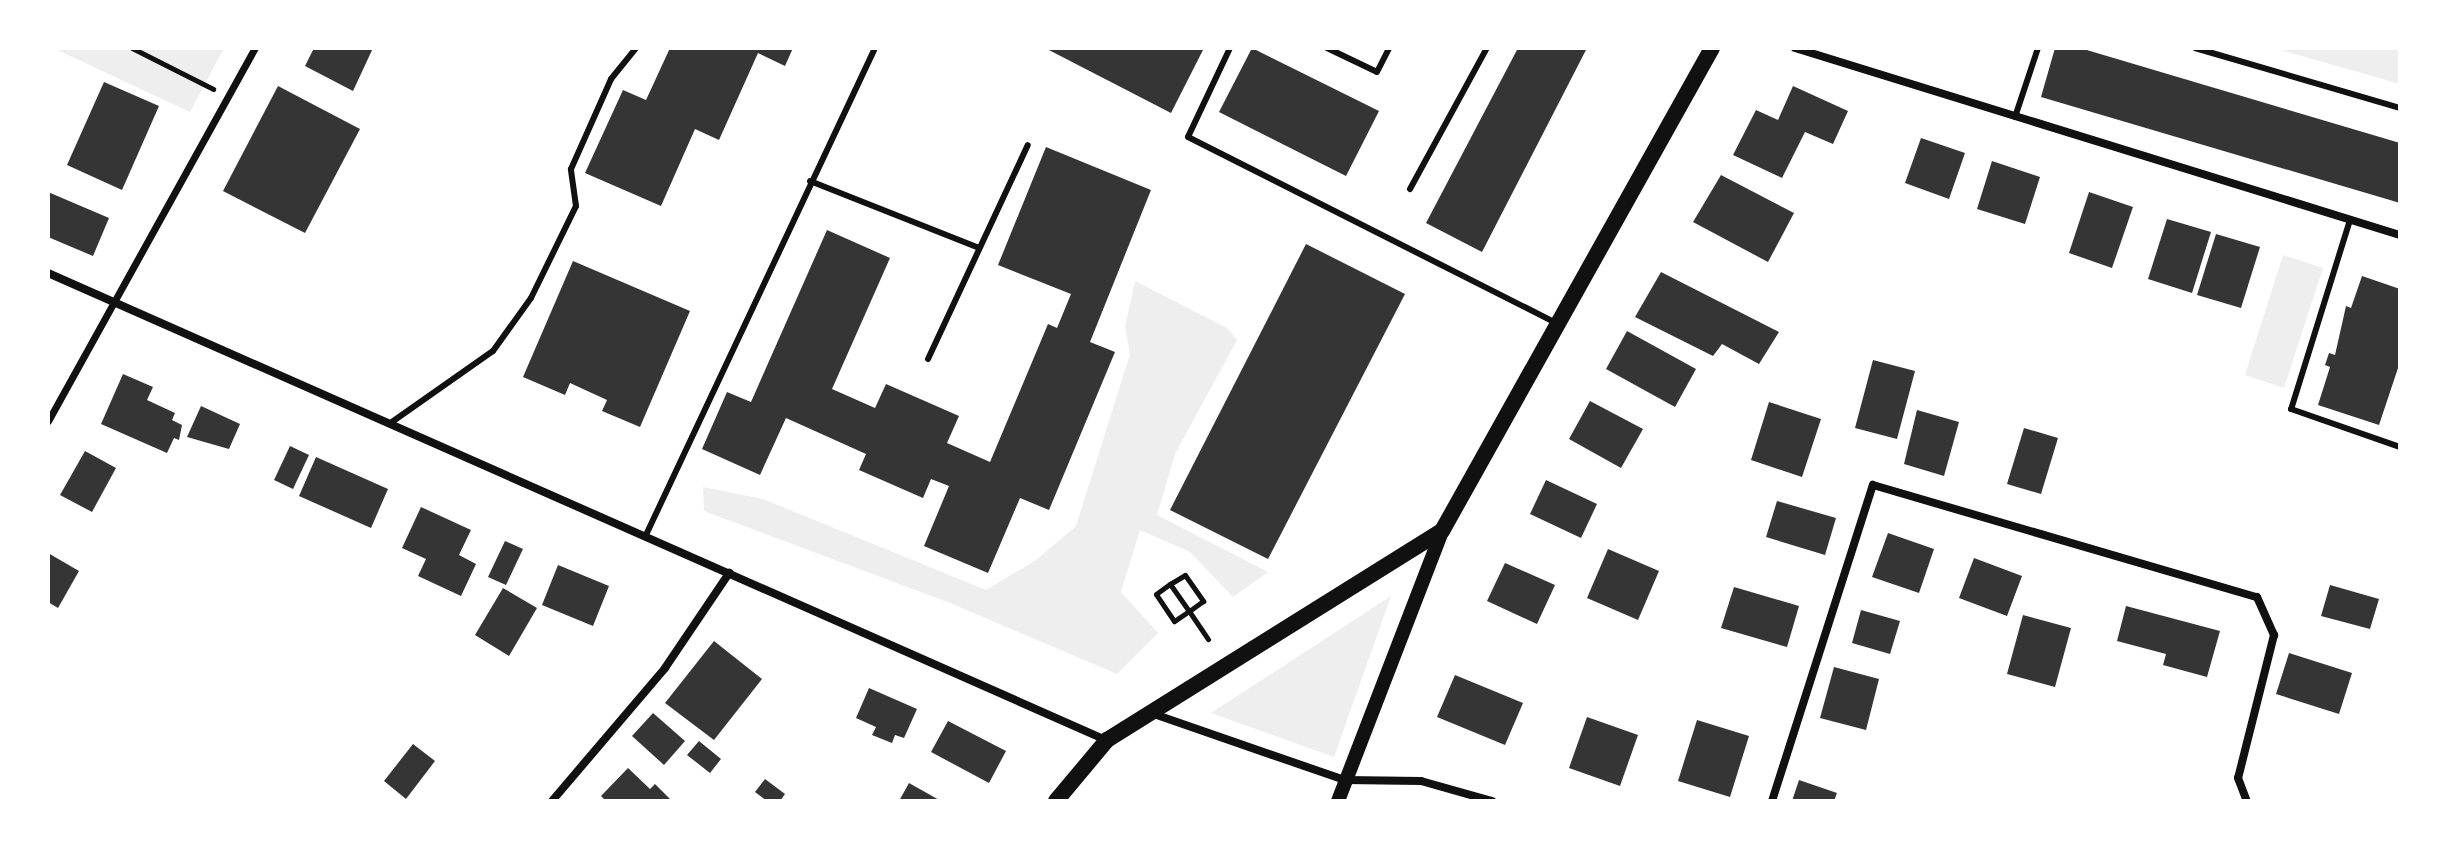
<!DOCTYPE html>
<html>
<head>
<meta charset="utf-8">
<style>
	body { margin:0 }
	#map { position:relative; width:2448px; height:849px; overflow:hidden; background:#fff; font-family:Arial,sans-serif }
	div>[style] { position:absolute }
	[style*='--x'] { left:calc(var(--x)*1px); top:calc(var(--y)*1px); width:calc(var(--w)*1px); rotate:calc(var(--a)*1deg) }
	.green>* { inset:0; background:#eee }
	.building>* { inset:0; background:#353535 }
	.path>* { height:5px; margin:-2.5px; padding:0 2.5px; transform-origin:2.5px; border-radius:2.5px; background:#111 }
	.service>* { height:6px; margin:-3px; padding:0 3px; transform-origin:3px; border-radius:3px; background:#111 }
	.pedestrian>* { height:7px; margin:-3.5px; padding:0 3.5px; transform-origin:3.5px; border-radius:3.5px; background:#111 }
	.minor>* { height:8px; margin:-4px; padding:0 4px; transform-origin:4px; border-radius:4px; background:#111 }
	.tertiary>* { height:14px; margin:-7px; padding:0 7px; transform-origin:7px; border-radius:7px; background:#111 }
	.secondary>* { height:16px; margin:-8px; padding:0 8px; transform-origin:8px; border-radius:8px; background:#111 }
	span { translate:-50% -50%; white-space:nowrap; text-align:center; line-height:1.15; -webkit-text-stroke:8px #fff; paint-order:stroke }
	.frame { position:absolute; inset:0; border:50px solid #fff; pointer-events:none }
</style>
</head>
<body>
<div id="map">
	<div class="green">
		<div style="clip-path:polygon(53px 48px,224px 48px,190px 112px)"></div>
		<div style="clip-path:polygon(2274px 48px,2400px 48px,2400px 84px)"></div>
		<div style="clip-path:polygon(2283px 255px,2323px 268px,2284px 388px,2245px 375px)"></div>
		<div style="clip-path:polygon(1135px 281px,1227px 328px,1237px 340px,1175px 454px,1157px 515px,1268px 572px,1233px 597px,1190px 552px,1140px 530px,1121px 592px,1158px 633px,1117px 674px,950px 603px,704px 511px,703px 487px,763px 499px,986px 590px,1036px 560px,1076px 526px,1130px 354px,1125px 327px)"></div>
		<div style="clip-path:polygon(1391px 596px,1334px 757px,1211px 713px)"></div>
	</div>
	<div class="building">
		<div style="clip-path:polygon(314px 48px,373px 48px,353px 91px,305px 66px)"></div>
		<div style="clip-path:polygon(670px 48px,793px 48px,785px 66px,758px 53px,719px 140px,695px 129px,661px 206px,585px 173px,623px 90px,646px 100px)"></div>
		<div style="clip-path:polygon(1045px 48px,1199px 48px,1203px 50px,1171px 113px)"></div>
		<div style="clip-path:polygon(1252px 48px,1379px 111px,1346px 176px,1219px 112px)"></div>
		<div style="clip-path:polygon(1518px 48px,1587px 48px,1482px 252px,1426px 223px)"></div>
		<div style="clip-path:polygon(2055px 48px,2080px 48px,2400px 143px,2400px 203px,2041px 97px)"></div>
		<div style="clip-path:polygon(104px 82px,159px 106px,122px 190px,67px 165px)"></div>
		<div style="clip-path:polygon(278px 86px,360px 129px,305px 233px,223px 191px)"></div>
		<div style="clip-path:polygon(1793px 86px,1848px 111px,1833px 144px,1805px 132px,1782px 178px,1733px 155px,1756px 110px,1778px 120px)"></div>
		<div style="clip-path:polygon(1921px 138px,1965px 153px,1949px 199px,1905px 183px)"></div>
		<div style="clip-path:polygon(1046px 147px,1151px 190px,1090px 342px,1115px 352px,1049px 510px,1020px 498px,988px 573px,924px 546px,949px 486px,931px 479px,923px 498px,859px 470px,866px 454px,786px 418px,760px 475px,702px 449px,727px 392px,751px 402px,827px 230px,890px 258px,832px 389px,875px 408px,886px 384px,959px 416px,947px 443px,990px 462px,1048px 324px,1057px 328px,1071px 294px,998px 265px)"></div>
		<div style="clip-path:polygon(1992px 161px,2040px 177px,2025px 224px,1977px 209px)"></div>
		<div style="clip-path:polygon(1721px 175px,1794px 213px,1768px 262px,1693px 222px)"></div>
		<div style="clip-path:polygon(48px 192px,109px 218px,93px 256px,48px 237px)"></div>
		<div style="clip-path:polygon(2089px 192px,2133px 207px,2112px 268px,2069px 253px)"></div>
		<div style="clip-path:polygon(2167px 219px,2211px 232px,2192px 293px,2148px 279px)"></div>
		<div style="clip-path:polygon(2216px 234px,2260px 247px,2241px 308px,2197px 295px)"></div>
		<div style="clip-path:polygon(1306px 244px,1405px 294px,1268px 559px,1170px 510px)"></div>
		<div style="clip-path:polygon(573px 261px,690px 311px,640px 427px,602px 411px,607px 400px,570px 383px,565px 395px,523px 377px)"></div>
		<div style="clip-path:polygon(1661px 272px,1779px 332px,1759px 364px,1722px 344px,1713px 356px,1635px 317px)"></div>
		<div style="clip-path:polygon(2362px 276px,2400px 289px,2400px 362px,2379px 425px,2318px 405px,2330px 367px,2325px 365px,2329px 353px,2335px 355px,2346px 306px,2351px 308px)"></div>
		<div style="clip-path:polygon(1627px 331px,1696px 369px,1675px 407px,1606px 369px)"></div>
		<div style="clip-path:polygon(1873px 360px,1915px 371px,1897px 439px,1855px 428px)"></div>
		<div style="clip-path:polygon(123px 374px,153px 387px,147px 400px,175px 413px,172px 420px,182px 425px,179px 440px,174px 438px,167px 453px,101px 424px)"></div>
		<div style="clip-path:polygon(1590px 401px,1643px 429px,1621px 468px,1569px 439px)"></div>
		<div style="clip-path:polygon(1769px 402px,1821px 419px,1802px 477px,1751px 460px)"></div>
		<div style="clip-path:polygon(201px 406px,240px 424px,229px 449px,187px 437px)"></div>
		<div style="clip-path:polygon(1917px 410px,1959px 422px,1944px 476px,1904px 464px)"></div>
		<div style="clip-path:polygon(2024px 428px,2058px 438px,2041px 494px,2007px 484px)"></div>
		<div style="clip-path:polygon(290px 446px,309px 455px,293px 489px,274px 480px)"></div>
		<div style="clip-path:polygon(85px 451px,116px 468px,92px 512px,60px 495px)"></div>
		<div style="clip-path:polygon(316px 457px,388px 489px,371px 528px,299px 496px)"></div>
		<div style="clip-path:polygon(1546px 480px,1597px 504px,1581px 538px,1530px 514px)"></div>
		<div style="clip-path:polygon(1777px 501px,1836px 518px,1825px 555px,1766px 537px)"></div>
		<div style="clip-path:polygon(421px 507px,471px 530px,459px 555px,476px 564px,461px 596px,418px 576px,426px 559px,402px 548px)"></div>
		<div style="clip-path:polygon(1888px 533px,1934px 549px,1919px 593px,1872px 577px)"></div>
		<div style="clip-path:polygon(505px 541px,523px 549px,506px 585px,488px 577px)"></div>
		<div style="clip-path:polygon(1608px 549px,1659px 571px,1638px 620px,1587px 598px)"></div>
		<div style="clip-path:polygon(48px 553px,79px 571px,58px 608px,48px 602px)"></div>
		<div style="clip-path:polygon(1974px 558px,2022px 576px,2007px 616px,1959px 598px)"></div>
		<div style="clip-path:polygon(1505px 563px,1555px 585px,1537px 624px,1487px 601px)"></div>
		<div style="clip-path:polygon(558px 565px,609px 586px,593px 626px,542px 605px)"></div>
		<div style="clip-path:polygon(2330px 585px,2379px 599px,2370px 629px,2321px 616px)"></div>
		<div style="clip-path:polygon(1734px 587px,1799px 606px,1787px 647px,1721px 628px)"></div>
		<div style="clip-path:polygon(503px 588px,537px 608px,509px 656px,475px 635px)"></div>
		<div style="clip-path:polygon(2126px 606px,2220px 631px,2207px 677px,2163px 665px,2166px 654px,2117px 641px)"></div>
		<div style="clip-path:polygon(1861px 610px,1900px 621px,1890px 654px,1852px 643px)"></div>
		<div style="clip-path:polygon(2023px 615px,2071px 628px,2055px 687px,2007px 674px)"></div>
		<div style="clip-path:polygon(714px 641px,762px 679px,714px 740px,665px 703px)"></div>
		<div style="clip-path:polygon(2289px 653px,2352px 673px,2339px 714px,2276px 694px)"></div>
		<div style="clip-path:polygon(1834px 667px,1879px 679px,1866px 730px,1820px 718px)"></div>
		<div style="clip-path:polygon(1455px 675px,1523px 703px,1505px 745px,1437px 717px)"></div>
		<div style="clip-path:polygon(869px 688px,917px 709px,904px 738px,895px 735px,892px 743px,872px 735px,876px 727px,856px 718px)"></div>
		<div style="clip-path:polygon(653px 713px,685px 741px,664px 765px,632px 736px)"></div>
		<div style="clip-path:polygon(1587px 717px,1638px 735px,1620px 786px,1569px 768px)"></div>
		<div style="clip-path:polygon(1697px 720px,1749px 736px,1730px 797px,1678px 781px)"></div>
		<div style="clip-path:polygon(948px 721px,1006px 751px,989px 783px,931px 752px)"></div>
		<div style="clip-path:polygon(699px 741px,721px 759px,710px 773px,687px 755px)"></div>
		<div style="clip-path:polygon(413px 744px,435px 761px,406px 799px,384px 781px)"></div>
		<div style="clip-path:polygon(628px 768px,650px 789px,655px 784px,672px 801px,606px 801px,601px 796px)"></div>
		<div style="clip-path:polygon(765px 779px,785px 794px,780px 801px,767px 801px,755px 792px)"></div>
		<div style="clip-path:polygon(1799px 780px,1837px 793px,1834px 801px,1792px 801px)"></div>
		<div style="clip-path:polygon(909px 783px,941px 801px,899px 801px)"></div>
	</div>
	<div class="path">
		<div style="--x:132;--y:48;--w:91;--a:26.8"></div>
		<div style="--x:1170;--y:584;--w:17;--a:-31"></div>
		<div style="--x:1185;--y:575;--w:32;--a:55"></div>
		<div style="--x:1203;--y:601;--w:17;--a:144"></div>
		<div style="--x:1189;--y:611;--w:18;--a:146"></div>
		<div style="--x:1174;--y:621;--w:32;--a:-124"></div>
		<div style="--x:1156;--y:594;--w:17;--a:-36"></div>
		<div style="--x:1170;--y:584;--w:33;--a:55"></div>
		<div style="--x:1189;--y:611;--w:34;--a:56"></div>
	</div>
	<div class="service">
		<div style="--x:1230;--y:48;--w:98;--a:115.3"></div>
		<div style="--x:1188;--y:137;--w:411;--a:26.8"></div>
		<div style="--x:1327;--y:48;--w:55;--a:25.6"></div>
		<div style="--x:1377;--y:72;--w:27;--a:-63"></div>
		<div style="--x:2195;--y:48;--w:214;--a:16.3"></div>
		<div style="--x:2015;--y:117;--w:73;--a:-71.6"></div>
		<div style="--x:810;--y:181;--w:180;--a:21.6"></div>
		<div style="--x:1410;--y:189;--w:161;--a:-61.4"></div>
		<div style="--x:2350;--y:220;--w:198;--a:107.3"></div>
		<div style="--x:2291;--y:409;--w:115;--a:19.2"></div>
		<div style="--x:928;--y:359;--w:236;--a:-65"></div>
		<div style="--x:389;--y:424;--w:127;--a:-35.1"></div>
		<div style="--x:493;--y:351;--w:65;--a:-54.4"></div>
		<div style="--x:531;--y:298;--w:102;--a:-63.9"></div>
		<div style="--x:576;--y:206;--w:37;--a:-98"></div>
		<div style="--x:571;--y:169;--w:98;--a:-66"></div>
		<div style="--x:611;--y:79;--w:40;--a:-51"></div>
		<div style="--x:645;--y:537;--w:540;--a:-64.81"></div>
	</div>
	<div class="pedestrian">
		<div style="--x:48;--y:421;--w:427;--a:-61"></div>
	</div>
	<div class="minor">
		<div style="--x:1795;--y:48;--w:633;--a:17.18"></div>
		<div style="--x:48;--y:273;--w:1156;--a:23.82"></div>
		<div style="--x:1151;--y:713;--w:205;--a:19.1"></div>
		<div style="--x:1345;--y:780;--w:76;--a:0.8"></div>
		<div style="--x:1421;--y:781;--w:74;--a:15.7"></div>
		<div style="--x:552;--y:801;--w:175;--a:-49.6"></div>
		<div style="--x:665;--y:668;--w:115;--a:-56"></div>
		<div style="--x:1772;--y:801;--w:332;--a:-72.3"></div>
		<div style="--x:1873;--y:485;--w:400;--a:16.3"></div>
		<div style="--x:2257;--y:597;--w:42;--a:65.9"></div>
		<div style="--x:2274;--y:635;--w:147;--a:104.1"></div>
		<div style="--x:2238;--y:778;--w:25;--a:69"></div>
	</div>
	<div class="tertiary">
		<div style="--x:1338;--y:801;--w:289;--a:-68.9"></div>
	</div>
	<div class="secondary">
		<div style="--x:1056;--y:801;--w:80;--a:-50.1"></div>
		<div style="--x:1107;--y:740;--w:395;--a:-32"></div>
		<div style="--x:1442;--y:531;--w:553;--a:-60.79"></div>
	</div>
	<div class="frame"></div>
</div>
</body>
</html>
